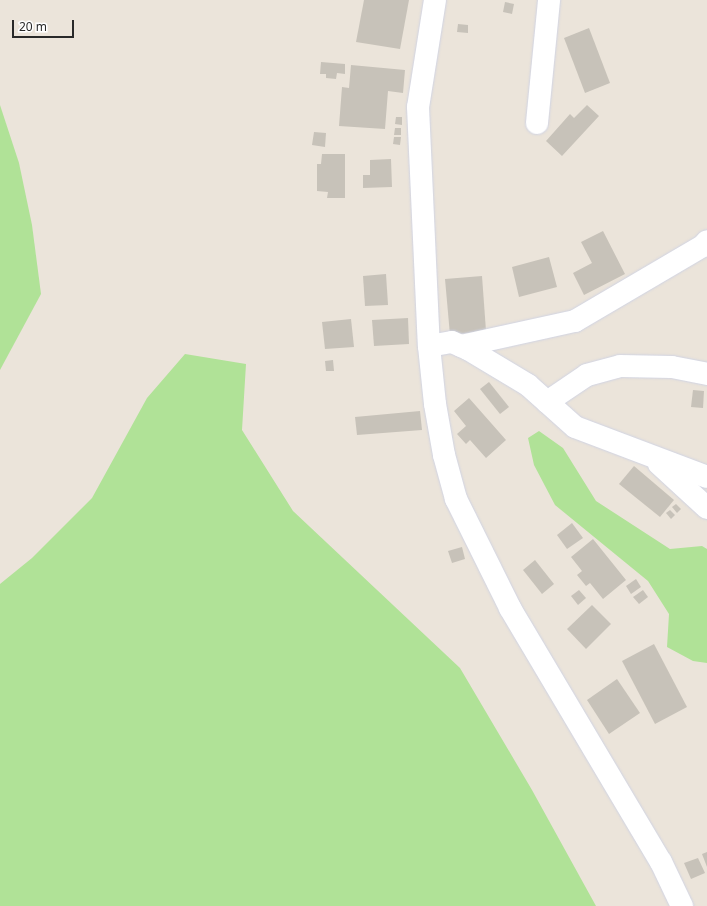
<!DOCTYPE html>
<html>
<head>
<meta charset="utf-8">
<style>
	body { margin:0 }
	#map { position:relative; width:707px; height:906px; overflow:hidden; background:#ebe4da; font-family:"Noto Sans",sans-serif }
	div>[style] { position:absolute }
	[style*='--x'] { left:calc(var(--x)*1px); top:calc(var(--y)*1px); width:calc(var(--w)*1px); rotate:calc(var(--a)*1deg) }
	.green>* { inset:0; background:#b0e297 }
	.building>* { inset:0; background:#c7c2b9 }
	.roads { filter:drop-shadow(0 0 1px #d0d3e2) drop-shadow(0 0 1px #d0d3e2) }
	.minor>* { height:22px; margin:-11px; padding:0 11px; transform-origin:11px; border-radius:11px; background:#fff }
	span { translate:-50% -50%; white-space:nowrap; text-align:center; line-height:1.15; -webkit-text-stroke:4px #fff; paint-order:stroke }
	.scale { position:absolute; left:12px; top:20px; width:62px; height:18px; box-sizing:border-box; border:2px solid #292929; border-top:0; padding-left:5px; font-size:12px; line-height:14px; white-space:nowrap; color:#292929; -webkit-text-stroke:3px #fff; paint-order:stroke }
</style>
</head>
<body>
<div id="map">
	<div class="green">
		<div style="clip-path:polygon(0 105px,19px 163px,32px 225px,41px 294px,0 370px)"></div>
		<div style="clip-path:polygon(185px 354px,246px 364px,242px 430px,293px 511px,460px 668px,532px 790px,596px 906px,0 906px,0 584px,32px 558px,92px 498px,147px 398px)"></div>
		<div style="clip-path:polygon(539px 431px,563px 448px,596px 501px,670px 549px,702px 546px,707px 549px,707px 663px,693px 661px,667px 647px,669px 614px,648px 581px,555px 505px,534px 465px,528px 438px)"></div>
	</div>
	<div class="building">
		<div style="clip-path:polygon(364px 0,409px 0,400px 49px,356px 42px)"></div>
		<div style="clip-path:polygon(505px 2px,514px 4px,512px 14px,503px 12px)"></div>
		<div style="clip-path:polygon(458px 24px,468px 25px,468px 33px,457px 32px)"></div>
		<div style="clip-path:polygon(589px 28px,610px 83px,585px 93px,564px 38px)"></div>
		<div style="clip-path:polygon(321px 62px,345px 64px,345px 74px,337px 73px,336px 79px,326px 78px,326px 74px,320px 74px)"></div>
		<div style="clip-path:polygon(351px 65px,405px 70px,403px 93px,388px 91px,385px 129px,339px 126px,342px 87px,349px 88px)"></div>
		<div style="clip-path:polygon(587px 105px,599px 116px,562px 156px,546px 141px,570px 114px,574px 118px)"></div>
		<div style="clip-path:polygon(396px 117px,402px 117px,402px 125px,395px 124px)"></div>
		<div style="clip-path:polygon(395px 128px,401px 128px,401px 135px,394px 135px)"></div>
		<div style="clip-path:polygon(314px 132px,326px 133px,325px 147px,312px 145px)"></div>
		<div style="clip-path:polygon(394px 137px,401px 137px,400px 145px,393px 144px)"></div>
		<div style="clip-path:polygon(322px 154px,345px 154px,345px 198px,327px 198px,328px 192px,317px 191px,317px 164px,321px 164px)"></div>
		<div style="clip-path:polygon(391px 159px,392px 187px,363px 188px,363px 175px,370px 175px,370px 160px)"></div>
		<div style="clip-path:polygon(603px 231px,625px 274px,584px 295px,573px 273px,592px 263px,581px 242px)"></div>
		<div style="clip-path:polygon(549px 257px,557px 287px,519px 297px,512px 267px)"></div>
		<div style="clip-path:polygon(386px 274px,388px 305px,365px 306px,363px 276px)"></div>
		<div style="clip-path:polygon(482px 276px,486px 331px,450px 335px,445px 279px)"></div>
		<div style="clip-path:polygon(408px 318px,409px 344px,374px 346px,372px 320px)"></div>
		<div style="clip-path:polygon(351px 319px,354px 347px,325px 349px,322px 322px)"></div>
		<div style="clip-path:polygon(333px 360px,334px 371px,326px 371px,325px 361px)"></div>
		<div style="clip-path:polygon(489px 382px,509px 407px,500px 414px,480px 389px)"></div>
		<div style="clip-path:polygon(693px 390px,704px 391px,703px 408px,691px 407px)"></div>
		<div style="clip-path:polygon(469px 398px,506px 440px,486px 458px,470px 440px,466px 444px,457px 434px,466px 426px,454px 411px)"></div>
		<div style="clip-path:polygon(420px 411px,422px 430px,357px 435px,355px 417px)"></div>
		<div style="clip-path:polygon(634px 466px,674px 500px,660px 517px,619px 484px)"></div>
		<div style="clip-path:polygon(676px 504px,681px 509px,677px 513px,672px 507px)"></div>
		<div style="clip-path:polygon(670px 510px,675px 515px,671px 519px,666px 513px)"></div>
		<div style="clip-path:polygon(572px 523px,583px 538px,567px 549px,557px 535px)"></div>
		<div style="clip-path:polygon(593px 539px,626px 580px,603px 599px,590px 583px,586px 586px,577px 575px,582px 571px,571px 557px)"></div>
		<div style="clip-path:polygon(462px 547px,465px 559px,452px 563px,448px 551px)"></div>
		<div style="clip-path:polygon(535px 560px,554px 584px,542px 594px,523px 570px)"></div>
		<div style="clip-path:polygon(636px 579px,641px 587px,631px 594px,626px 586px)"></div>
		<div style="clip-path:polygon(579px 590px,586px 598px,578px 605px,571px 596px)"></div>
		<div style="clip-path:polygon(643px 590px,648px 597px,639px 604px,633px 597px)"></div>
		<div style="clip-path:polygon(592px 605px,611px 624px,586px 649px,567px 629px)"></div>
		<div style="clip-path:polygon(654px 644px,687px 707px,655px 724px,622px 661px)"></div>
		<div style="clip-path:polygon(617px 679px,640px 713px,609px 734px,587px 700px)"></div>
		<div style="clip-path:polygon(707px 852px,707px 867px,702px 854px)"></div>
		<div style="clip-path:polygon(698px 858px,705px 873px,691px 879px,684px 863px)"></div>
	</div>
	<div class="roads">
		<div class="minor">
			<div style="--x:435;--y:0;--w:108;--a:99"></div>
			<div style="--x:418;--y:107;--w:239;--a:87.4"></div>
			<div style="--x:429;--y:346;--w:58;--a:84.1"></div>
			<div style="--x:435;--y:404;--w:52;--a:80"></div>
			<div style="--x:444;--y:455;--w:46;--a:74.7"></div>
			<div style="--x:456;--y:499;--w:122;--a:63.6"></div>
			<div style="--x:510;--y:608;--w:295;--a:59.3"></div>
			<div style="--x:661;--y:862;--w:49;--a:64.5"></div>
			<div style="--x:537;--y:123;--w:124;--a:-84.4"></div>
			<div style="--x:429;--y:346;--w:23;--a:-10"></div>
			<div style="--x:452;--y:342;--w:17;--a:24"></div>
			<div style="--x:468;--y:349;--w:70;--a:31"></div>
			<div style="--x:528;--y:385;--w:63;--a:41.8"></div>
			<div style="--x:575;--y:427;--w:141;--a:20.7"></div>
			<div style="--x:461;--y:346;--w:117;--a:-12.4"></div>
			<div style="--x:575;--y:321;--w:148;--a:-30.4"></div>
			<div style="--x:703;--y:246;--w:6;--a:-51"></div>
			<div style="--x:547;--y:402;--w:48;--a:-34"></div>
			<div style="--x:587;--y:375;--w:34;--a:-15"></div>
			<div style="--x:620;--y:366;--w:52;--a:1.1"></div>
			<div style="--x:672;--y:367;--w:36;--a:11"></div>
			<div style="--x:659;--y:464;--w:65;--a:42.5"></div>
		</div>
	</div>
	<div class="scale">20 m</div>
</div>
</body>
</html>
